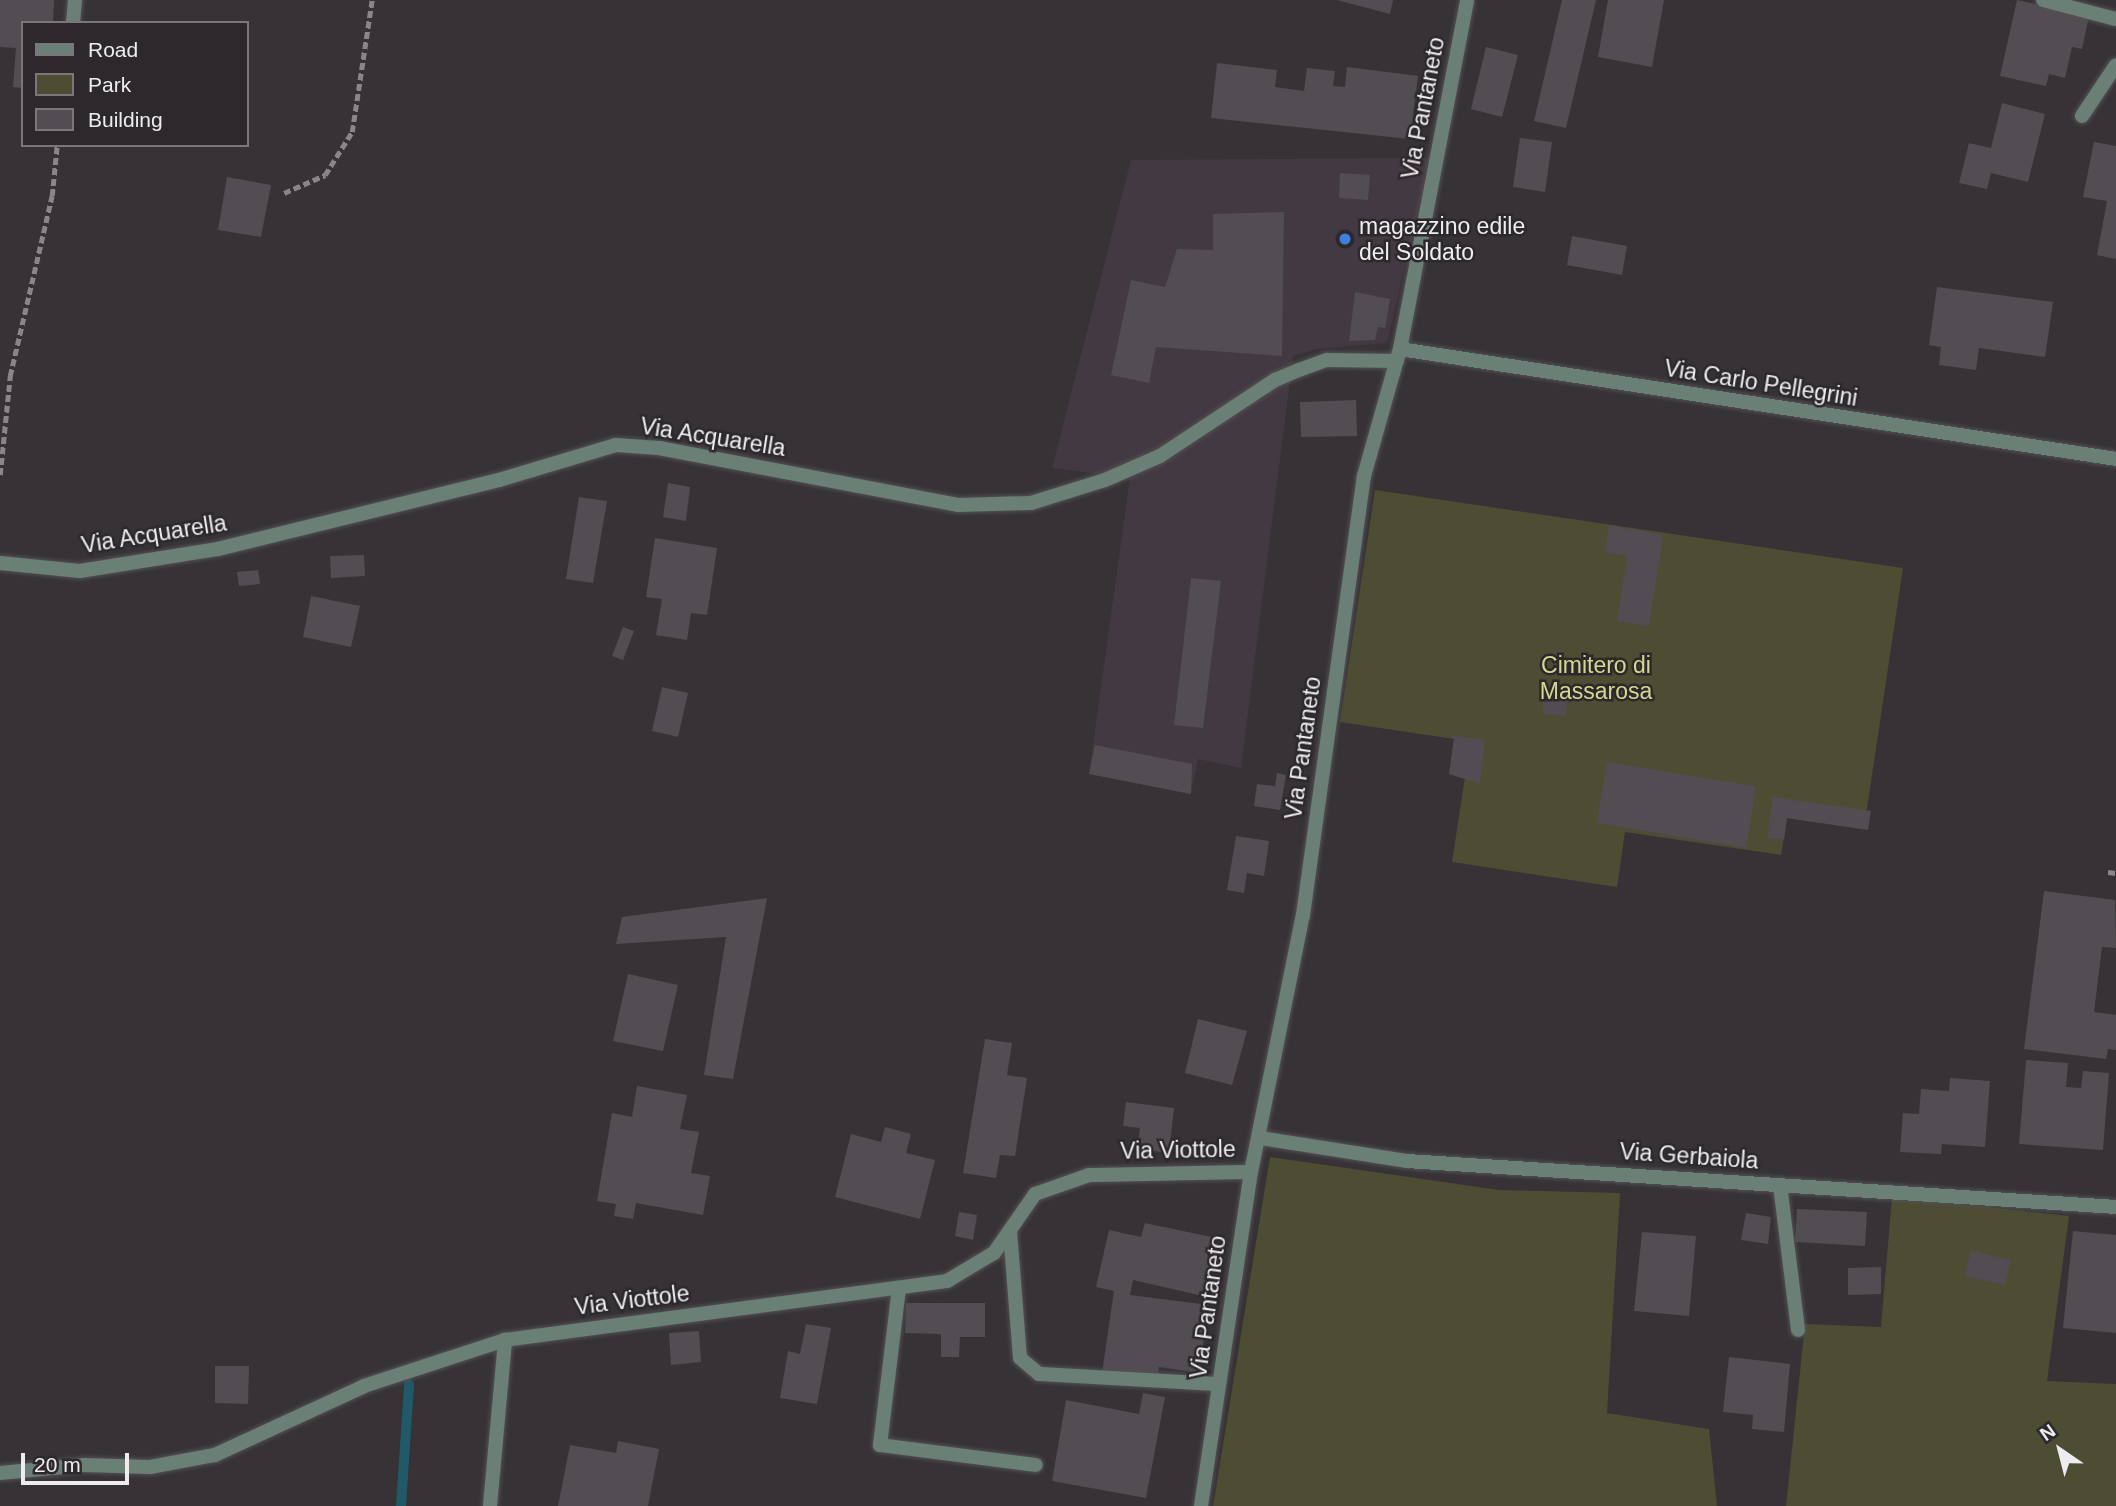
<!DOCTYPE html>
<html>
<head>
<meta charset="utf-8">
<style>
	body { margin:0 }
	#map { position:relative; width:2116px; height:1506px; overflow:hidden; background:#363236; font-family:Arial,sans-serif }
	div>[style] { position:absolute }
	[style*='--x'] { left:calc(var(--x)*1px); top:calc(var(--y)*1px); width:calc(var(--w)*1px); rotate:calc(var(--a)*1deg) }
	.built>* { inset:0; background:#433942 }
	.green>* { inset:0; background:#4c4d33 }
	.stream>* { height:10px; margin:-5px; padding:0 5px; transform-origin:5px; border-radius:5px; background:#215969 }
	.building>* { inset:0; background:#524d52 }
	.path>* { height:4.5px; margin-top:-2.25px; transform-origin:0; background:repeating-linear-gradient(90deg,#898589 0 7px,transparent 0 10.5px) }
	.roads { filter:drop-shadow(0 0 2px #545054) drop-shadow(0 0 2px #545054) }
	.lane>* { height:14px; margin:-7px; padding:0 7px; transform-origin:7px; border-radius:7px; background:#6a7f75 }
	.street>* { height:14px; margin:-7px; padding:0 7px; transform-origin:7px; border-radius:7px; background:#6a7f75 }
	.dots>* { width:19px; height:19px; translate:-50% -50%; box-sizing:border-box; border:4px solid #2c282c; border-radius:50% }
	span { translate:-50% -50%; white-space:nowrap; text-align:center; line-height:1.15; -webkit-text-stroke:5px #2c282c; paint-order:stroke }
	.street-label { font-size:23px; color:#efecef }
	.poi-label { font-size:23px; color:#efecef }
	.left { translate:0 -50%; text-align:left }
	.park-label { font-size:23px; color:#d4d88f }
	.legend { position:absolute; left:21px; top:21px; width:228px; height:126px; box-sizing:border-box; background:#2c282c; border:2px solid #7a767a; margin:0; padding:9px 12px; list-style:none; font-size:21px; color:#efecef }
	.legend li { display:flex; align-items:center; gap:14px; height:35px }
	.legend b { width:35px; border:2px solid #7a767a }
	.north { position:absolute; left:2025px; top:1415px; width:70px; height:70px; -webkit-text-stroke:5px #2c282c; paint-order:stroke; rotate:325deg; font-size:19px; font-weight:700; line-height:28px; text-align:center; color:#efecef }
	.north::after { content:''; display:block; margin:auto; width:24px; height:32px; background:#efecef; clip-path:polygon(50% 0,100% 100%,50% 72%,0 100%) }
	.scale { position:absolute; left:21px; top:1453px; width:108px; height:32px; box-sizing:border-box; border:4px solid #efecef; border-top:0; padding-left:9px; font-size:21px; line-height:24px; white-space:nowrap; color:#efecef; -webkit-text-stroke:5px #2c282c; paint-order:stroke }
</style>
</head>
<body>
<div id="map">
	<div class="built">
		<div style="clip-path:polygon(1430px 158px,1387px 343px,1317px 349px,1293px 356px,1241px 768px,1198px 759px,1191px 794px,1089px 774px,1130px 478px,1052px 468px,1131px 160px)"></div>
	</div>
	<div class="green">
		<div style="clip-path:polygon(1375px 490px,1903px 568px,1864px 829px,1787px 818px,1781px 855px,1625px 832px,1617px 887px,1452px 862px,1465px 777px,1449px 774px,1454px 739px,1340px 722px)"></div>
		<div style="clip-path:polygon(1270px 1157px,1499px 1190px,1620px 1193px,1607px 1413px,1709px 1429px,1717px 1506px,1213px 1506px)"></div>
		<div style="clip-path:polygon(1892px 1197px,2069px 1216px,2047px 1381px,2116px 1384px,2116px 1506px,1786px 1506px,1805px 1324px,1881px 1327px)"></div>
	</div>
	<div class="stream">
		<div style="--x:401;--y:1506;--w:122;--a:-86.2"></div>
	</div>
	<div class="building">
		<div style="clip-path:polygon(0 0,54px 0,53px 23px,23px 23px,23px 88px,13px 87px,16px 48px,0 47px)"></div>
		<div style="clip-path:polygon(1337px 0,1393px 0,1390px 14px)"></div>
		<div style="clip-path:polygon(1562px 0,1596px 0,1566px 128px,1534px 121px)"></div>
		<div style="clip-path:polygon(1608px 0,1664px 0,1652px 67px,1598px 57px)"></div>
		<div style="clip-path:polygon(2017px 0,2089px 16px,2082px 49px,2072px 47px,2065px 78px,2049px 74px,2046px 86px,2000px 76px)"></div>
		<div style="clip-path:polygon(1486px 47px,1518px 55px,1502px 117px,1471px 109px)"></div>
		<div style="clip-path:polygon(1217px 63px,1277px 70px,1275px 87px,1304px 91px,1307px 68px,1335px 71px,1333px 86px,1345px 87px,1347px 67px,1418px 76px,1410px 139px,1211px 118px)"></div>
		<div style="clip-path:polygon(2002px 103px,2045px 114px,2028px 182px,1991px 173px,1987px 189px,1959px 183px,1969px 143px,1991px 148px)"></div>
		<div style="clip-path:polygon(1520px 138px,1552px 142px,1545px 192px,1513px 187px)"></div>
		<div style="clip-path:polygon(2094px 142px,2116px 146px,2116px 259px,2097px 255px,2107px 201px,2083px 197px)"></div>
		<div style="clip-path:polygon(1340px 173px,1370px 175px,1368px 200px,1339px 198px)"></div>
		<div style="clip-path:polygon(227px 177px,271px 185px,261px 237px,218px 230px)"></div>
		<div style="clip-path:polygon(1284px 212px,1282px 356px,1156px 347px,1149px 383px,1111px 375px,1131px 280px,1165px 287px,1177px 249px,1213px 250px,1213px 214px)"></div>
		<div style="clip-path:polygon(1572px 236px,1627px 246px,1622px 275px,1567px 265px)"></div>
		<div style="clip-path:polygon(1937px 287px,2053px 302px,2045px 357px,1979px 348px,1976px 370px,1939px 365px,1941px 347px,1929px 345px)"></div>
		<div style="clip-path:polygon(1355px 292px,1390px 299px,1385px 328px,1378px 327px,1375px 340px,1349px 341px)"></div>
		<div style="clip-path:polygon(1356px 400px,1357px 436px,1301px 437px,1300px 402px)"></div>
		<div style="clip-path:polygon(668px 483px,690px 487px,686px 521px,663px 517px)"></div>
		<div style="clip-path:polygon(579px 497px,607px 501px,593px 583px,566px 579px)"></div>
		<div style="clip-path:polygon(1609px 525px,1663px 535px,1649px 626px,1617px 621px,1627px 556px,1605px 552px)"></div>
		<div style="clip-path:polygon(655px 538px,717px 548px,707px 615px,691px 613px,687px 640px,656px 635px,662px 599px,646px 597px)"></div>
		<div style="clip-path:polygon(364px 555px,365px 576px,331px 578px,330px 556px)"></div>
		<div style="clip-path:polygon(258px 570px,260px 584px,239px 586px,237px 572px)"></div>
		<div style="clip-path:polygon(1191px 578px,1221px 581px,1203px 728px,1174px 725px)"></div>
		<div style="clip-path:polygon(311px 596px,360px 606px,351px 647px,303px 637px)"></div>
		<div style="clip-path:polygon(623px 627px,634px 631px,623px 660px,612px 656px)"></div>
		<div style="clip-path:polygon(662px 687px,688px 693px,678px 737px,652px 731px)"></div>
		<div style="clip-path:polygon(1543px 689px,1567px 693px,1566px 716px,1543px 714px)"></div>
		<div style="clip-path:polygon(1449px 735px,1485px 740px,1480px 784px,1449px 774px,1454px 739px)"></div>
		<div style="clip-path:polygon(1095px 745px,1192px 764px,1191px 794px,1089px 774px)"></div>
		<div style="clip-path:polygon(1607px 762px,1756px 786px,1746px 848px,1597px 823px)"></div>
		<div style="clip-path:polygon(1277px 773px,1286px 775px,1280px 810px,1254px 806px,1257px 784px,1275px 786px)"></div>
		<div style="clip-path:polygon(1773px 797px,1871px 811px,1868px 830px,1787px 818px,1784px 840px,1767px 838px)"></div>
		<div style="clip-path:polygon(1236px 836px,1269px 841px,1264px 876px,1247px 873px,1244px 893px,1227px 890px)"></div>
		<div style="clip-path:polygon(2044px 891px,2115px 900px,2116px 948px,2102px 947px,2094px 1012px,2116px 1015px,2116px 1050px,2108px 1049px,2106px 1059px,2024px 1049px)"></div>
		<div style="clip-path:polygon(767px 898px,733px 1079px,704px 1075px,726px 937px,616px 944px,622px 917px)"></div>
		<div style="clip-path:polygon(628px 974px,678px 985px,663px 1051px,613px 1041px)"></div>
		<div style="clip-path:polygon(1198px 1019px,1247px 1031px,1232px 1085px,1185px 1073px)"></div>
		<div style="clip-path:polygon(985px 1039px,1012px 1043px,1007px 1075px,1027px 1078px,1015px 1156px,1000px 1155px,996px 1178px,963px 1173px)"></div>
		<div style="clip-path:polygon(2026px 1060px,2068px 1063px,2066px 1087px,2081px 1088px,2083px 1071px,2109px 1073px,2103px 1150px,2019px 1144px)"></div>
		<div style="clip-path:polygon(1950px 1078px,1990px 1081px,1985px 1147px,1942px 1144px,1941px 1154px,1900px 1152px,1903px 1113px,1919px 1114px,1921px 1089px,1949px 1091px)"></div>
		<div style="clip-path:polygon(637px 1086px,687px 1095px,680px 1129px,699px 1132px,691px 1173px,710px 1176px,703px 1215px,636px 1203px,633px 1219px,614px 1216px,616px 1204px,597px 1201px,612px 1113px,632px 1117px)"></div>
		<div style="clip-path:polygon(1126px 1102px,1174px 1108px,1169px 1153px,1137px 1149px,1140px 1128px,1123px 1126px)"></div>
		<div style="clip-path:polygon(885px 1127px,911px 1134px,906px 1153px,935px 1160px,920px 1219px,835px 1197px,851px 1134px,881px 1142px)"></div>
		<div style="clip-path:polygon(1797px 1209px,1867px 1212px,1865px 1246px,1795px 1242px)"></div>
		<div style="clip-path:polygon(959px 1212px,977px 1215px,973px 1240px,955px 1236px)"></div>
		<div style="clip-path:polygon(1746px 1213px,1771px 1217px,1768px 1244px,1741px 1240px)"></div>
		<div style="clip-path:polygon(1145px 1223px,1216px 1238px,1203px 1296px,1133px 1280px,1130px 1295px,1209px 1305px,1199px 1373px,1159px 1367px,1157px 1381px,1102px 1373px,1114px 1291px,1096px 1287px,1109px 1230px,1141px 1237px)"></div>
		<div style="clip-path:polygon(2073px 1231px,2116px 1235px,2116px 1333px,2063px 1328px)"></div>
		<div style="clip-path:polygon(1642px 1232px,1696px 1236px,1689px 1316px,1634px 1311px)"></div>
		<div style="clip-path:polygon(1971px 1250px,2011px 1260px,2005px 1285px,1965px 1276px)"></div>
		<div style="clip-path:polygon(1881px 1267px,1881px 1294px,1848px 1295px,1848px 1268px)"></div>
		<div style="clip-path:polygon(906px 1303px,985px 1303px,985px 1337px,960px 1337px,959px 1357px,941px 1357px,941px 1334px,905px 1333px)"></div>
		<div style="clip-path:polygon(806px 1324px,831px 1328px,817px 1404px,780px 1398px,788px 1351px,800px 1354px)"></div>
		<div style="clip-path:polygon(699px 1331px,701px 1362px,671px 1365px,669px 1333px)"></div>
		<div style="clip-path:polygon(1729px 1357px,1790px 1364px,1784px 1432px,1752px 1429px,1753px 1415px,1723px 1412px)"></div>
		<div style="clip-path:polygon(215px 1366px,249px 1366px,248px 1404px,215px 1403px)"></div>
		<div style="clip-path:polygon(1143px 1393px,1165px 1397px,1146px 1498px,1052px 1481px,1066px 1400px,1139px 1414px)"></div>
		<div style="clip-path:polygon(618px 1441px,659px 1449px,648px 1506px,558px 1506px,570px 1445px,616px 1453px)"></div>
	</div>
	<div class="path">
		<div style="--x:284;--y:193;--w:45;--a:-23.7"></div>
		<div style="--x:325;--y:175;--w:51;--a:-57.9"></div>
		<div style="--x:352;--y:132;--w:134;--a:-81.4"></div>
		<div style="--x:0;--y:475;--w:100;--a:-84.2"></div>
		<div style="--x:10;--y:376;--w:185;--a:-76.9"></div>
		<div style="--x:52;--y:196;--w:51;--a:-84.4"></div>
		<div style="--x:2108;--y:872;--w:8;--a:7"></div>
	</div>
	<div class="roads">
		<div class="lane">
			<div style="--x:2043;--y:0;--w:75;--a:14.6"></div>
			<div style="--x:73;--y:23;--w:23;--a:-85"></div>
			<div style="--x:2082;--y:116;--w:61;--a:-56.3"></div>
			<div style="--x:1780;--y:1185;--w:146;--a:82.9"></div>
			<div style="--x:1010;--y:1231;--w:127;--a:85.5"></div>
			<div style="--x:1020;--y:1358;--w:25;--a:40"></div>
			<div style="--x:1039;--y:1374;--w:180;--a:3.2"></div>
			<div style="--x:899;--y:1288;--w:158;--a:96.9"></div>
			<div style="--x:880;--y:1445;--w:157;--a:7.3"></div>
			<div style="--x:490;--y:1506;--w:167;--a:-84.8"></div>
		</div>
		<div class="street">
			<div style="--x:1400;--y:349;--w:724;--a:8.73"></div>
			<div style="--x:0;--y:563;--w:80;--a:5.7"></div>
			<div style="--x:80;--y:571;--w:140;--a:-9.1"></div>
			<div style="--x:218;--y:549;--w:289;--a:-13.8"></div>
			<div style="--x:499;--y:480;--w:122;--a:-16.7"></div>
			<div style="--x:616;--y:445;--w:43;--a:4"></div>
			<div style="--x:659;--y:448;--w:304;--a:10.8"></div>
			<div style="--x:958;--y:505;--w:73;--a:-1.6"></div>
			<div style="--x:1031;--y:503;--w:77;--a:-17.3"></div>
			<div style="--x:1105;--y:480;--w:60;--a:-23.6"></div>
			<div style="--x:1160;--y:456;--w:138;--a:-33.5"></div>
			<div style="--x:1275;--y:380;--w:26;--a:-23"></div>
			<div style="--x:1299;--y:370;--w:30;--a:-20"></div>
			<div style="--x:1327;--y:360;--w:70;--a:0.8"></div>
			<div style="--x:1260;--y:1138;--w:149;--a:8.9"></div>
			<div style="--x:1407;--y:1161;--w:710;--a:3.71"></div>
			<div style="--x:0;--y:1473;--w:84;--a:-5.4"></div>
			<div style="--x:84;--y:1465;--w:66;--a:1.7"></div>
			<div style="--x:150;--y:1467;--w:66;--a:-10.5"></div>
			<div style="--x:215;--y:1455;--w:164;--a:-24.8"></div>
			<div style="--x:364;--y:1386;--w:148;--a:-18.1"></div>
			<div style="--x:505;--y:1340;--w:446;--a:-7.6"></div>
			<div style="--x:947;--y:1281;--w:55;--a:-30.8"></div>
			<div style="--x:994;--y:1253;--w:72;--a:-55.2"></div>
			<div style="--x:1035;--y:1194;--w:57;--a:-19.4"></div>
			<div style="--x:1089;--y:1175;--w:162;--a:-1.1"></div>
			<div style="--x:1201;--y:1506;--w:338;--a:-81.5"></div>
			<div style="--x:1251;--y:1172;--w:262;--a:-78.6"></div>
			<div style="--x:1303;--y:915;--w:443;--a:-82.1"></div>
			<div style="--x:1364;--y:476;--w:132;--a:-74.2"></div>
			<div style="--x:1400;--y:349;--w:355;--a:-79.1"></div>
		</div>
	</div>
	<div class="dots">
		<div style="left:1345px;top:239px;background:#3f7fe0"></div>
	</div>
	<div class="street-label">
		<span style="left:1423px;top:108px;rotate:-79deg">Via Pantaneto</span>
		<span style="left:1761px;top:383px;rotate:9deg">Via Carlo Pellegrini</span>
		<span style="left:713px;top:437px;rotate:9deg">Via Acquarella</span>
		<span style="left:154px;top:534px;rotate:-9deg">Via Acquarella</span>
		<span style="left:1303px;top:748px;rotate:-82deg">Via Pantaneto</span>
		<span style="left:1178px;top:1150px;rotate:-1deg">Via Viottole</span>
		<span style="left:1689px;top:1156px;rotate:4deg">Via Gerbaiola</span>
		<span style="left:632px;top:1300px;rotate:-7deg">Via Viottole</span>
		<span style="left:1208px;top:1307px;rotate:-82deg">Via Pantaneto</span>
	</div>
	<div class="poi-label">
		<span class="left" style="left:1359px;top:239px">magazzino edile<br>del Soldato</span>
	</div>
	<div class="park-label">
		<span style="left:1596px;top:678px">Cimitero di<br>Massarosa</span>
	</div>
	<ul class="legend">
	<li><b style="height:9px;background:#6a7f75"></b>Road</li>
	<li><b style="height:19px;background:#4c4d33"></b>Park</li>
	<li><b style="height:19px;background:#524d52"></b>Building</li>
	</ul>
	<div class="north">N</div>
	<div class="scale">20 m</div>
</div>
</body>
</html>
